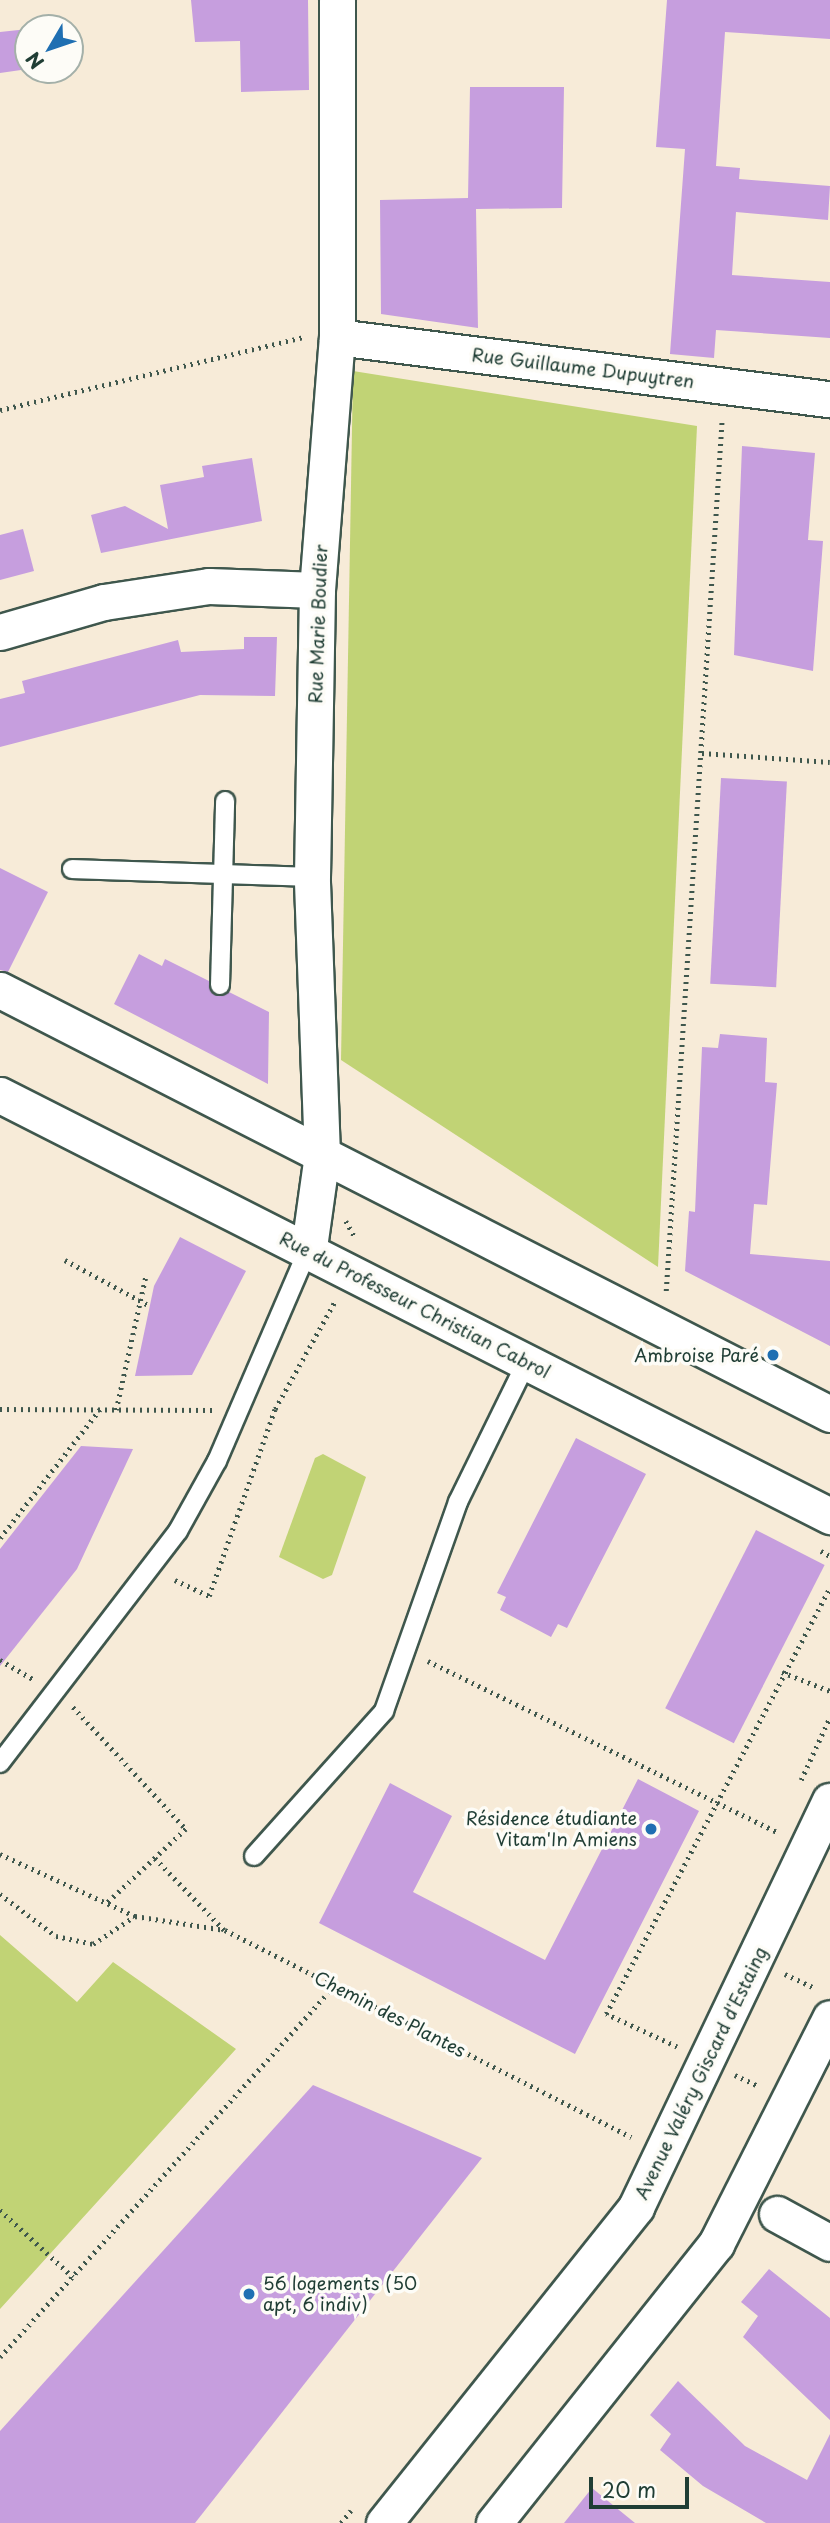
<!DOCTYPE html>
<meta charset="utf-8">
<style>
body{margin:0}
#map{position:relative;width:830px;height:2523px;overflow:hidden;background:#f7ebd8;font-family:"Playpen Sans",sans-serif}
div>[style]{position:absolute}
.green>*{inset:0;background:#c1d375}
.building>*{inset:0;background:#c69ede;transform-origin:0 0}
.path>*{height:4.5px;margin-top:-2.25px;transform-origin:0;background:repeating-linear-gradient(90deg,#3f574d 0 2px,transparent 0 7px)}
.roads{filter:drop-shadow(2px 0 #3f574d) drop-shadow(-2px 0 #3f574d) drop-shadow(0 2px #3f574d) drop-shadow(0 -2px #3f574d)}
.lane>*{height:18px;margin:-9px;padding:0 9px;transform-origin:9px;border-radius:9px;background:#fff}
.street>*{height:35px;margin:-17.5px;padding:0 17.5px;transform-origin:17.5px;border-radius:17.5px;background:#fff}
.dots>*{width:19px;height:19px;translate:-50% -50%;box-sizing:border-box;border:4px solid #fdfcf7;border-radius:50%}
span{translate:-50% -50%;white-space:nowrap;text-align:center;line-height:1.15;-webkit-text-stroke:7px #fdfcf7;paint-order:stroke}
.street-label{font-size:18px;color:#1f3d34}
.poi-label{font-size:18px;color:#1f3d34}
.right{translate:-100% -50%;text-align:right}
.left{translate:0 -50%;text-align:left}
.north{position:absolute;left:14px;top:14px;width:70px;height:70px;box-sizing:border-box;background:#fdfcf7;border:2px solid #a4b0a9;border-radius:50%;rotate:231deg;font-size:19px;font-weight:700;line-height:28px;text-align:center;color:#1f3d34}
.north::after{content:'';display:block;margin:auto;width:24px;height:32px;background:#1f6fb2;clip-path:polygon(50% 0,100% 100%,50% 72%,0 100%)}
.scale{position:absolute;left:589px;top:2477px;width:100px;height:32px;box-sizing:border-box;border:4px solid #1f3d34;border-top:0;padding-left:9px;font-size:21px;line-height:24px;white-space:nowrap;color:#1f3d34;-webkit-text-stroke:5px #fdfcf7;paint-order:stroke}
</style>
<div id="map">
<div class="green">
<div style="clip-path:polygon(353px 371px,697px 426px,658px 1267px,341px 1060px)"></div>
<div style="clip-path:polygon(323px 1454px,366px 1477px,332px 1575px,323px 1579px,279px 1557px,315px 1458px)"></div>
<div style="clip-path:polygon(0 1935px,77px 2002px,113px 1962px,236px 2049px,0 2309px)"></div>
</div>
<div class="building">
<div style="clip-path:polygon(191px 0,308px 0,309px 90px,241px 92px,240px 41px,195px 42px)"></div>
<div style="clip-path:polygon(667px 0,830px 0,830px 39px,725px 32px,716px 166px,740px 168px,739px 179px,830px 186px,828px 220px,736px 212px,732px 275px,830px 282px,830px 338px,716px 330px,714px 358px,670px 354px,685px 149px,656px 147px)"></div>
<div style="clip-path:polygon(28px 29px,28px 69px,0 73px,0 32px)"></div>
<div style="clip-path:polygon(470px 87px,564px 87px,562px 208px,476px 209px,478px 328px,381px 314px,380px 200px,468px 198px)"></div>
<div style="clip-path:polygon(742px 446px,815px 453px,808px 540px,823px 541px,813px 671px,734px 655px)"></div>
<div style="clip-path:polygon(252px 458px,262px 521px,101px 553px,91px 515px,125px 506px,168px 529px,160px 485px,204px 477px,202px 466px)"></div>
<div style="clip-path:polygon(23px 529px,34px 571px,0 580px,0 535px)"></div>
<div style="clip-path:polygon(244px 637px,277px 637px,275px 696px,200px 695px,0 747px,0 699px,25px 693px,22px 681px,178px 640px,181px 652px,244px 649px)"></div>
<div style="left:721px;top:778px;width:66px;height:206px;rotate:3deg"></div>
<div style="clip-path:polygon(0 868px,48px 892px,8px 972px,0 970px)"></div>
<div style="clip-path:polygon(139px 954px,162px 966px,165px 959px,209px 981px,215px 995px,229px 992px,269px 1012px,268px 1084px,114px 1004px)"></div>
<div style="clip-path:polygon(720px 1034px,767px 1038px,765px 1082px,777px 1083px,767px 1205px,754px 1204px,750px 1254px,830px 1261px,830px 1346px,685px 1271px,689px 1211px,695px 1212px,702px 1047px,718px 1048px)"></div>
<div style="clip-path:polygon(180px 1237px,246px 1271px,192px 1375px,135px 1376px,154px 1286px)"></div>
<div style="clip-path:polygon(576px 1438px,646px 1474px,567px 1628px,558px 1624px,551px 1637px,500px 1610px,506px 1597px,497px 1593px)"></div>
<div style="clip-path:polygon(81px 1446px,133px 1449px,77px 1569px,0 1666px,0 1549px)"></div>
<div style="left:756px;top:1530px;width:77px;height:200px;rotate:27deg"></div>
<div style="clip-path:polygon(638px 1779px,699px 1811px,575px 2054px,319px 1923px,390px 1783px,452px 1816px,413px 1892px,545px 1960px)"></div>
<div style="clip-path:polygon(313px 2085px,482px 2158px,195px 2523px,0 2523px,0 2431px)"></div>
<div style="clip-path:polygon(769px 2269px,830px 2318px,830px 2420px,743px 2337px,758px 2316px,741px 2302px)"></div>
<div style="clip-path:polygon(678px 2381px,745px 2446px,807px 2480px,830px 2434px,830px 2523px,766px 2523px,703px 2486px,660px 2450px,671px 2434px,650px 2415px)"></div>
<div style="clip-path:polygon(592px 2488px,635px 2523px,564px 2523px)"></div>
</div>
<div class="path">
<div style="left:0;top:410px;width:314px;rotate:-13.5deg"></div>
<div style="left:702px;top:753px;width:128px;rotate:4deg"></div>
<div style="left:346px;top:1221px;width:18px;rotate:61deg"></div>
<div style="left:65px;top:1260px;width:97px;rotate:28.4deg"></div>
<div style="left:666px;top:1291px;width:875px;rotate:-86.33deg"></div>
<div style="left:0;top:1409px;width:212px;rotate:0.3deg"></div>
<div style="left:116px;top:1410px;width:138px;rotate:-77.5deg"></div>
<div style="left:0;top:1538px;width:163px;rotate:-52.2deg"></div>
<div style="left:821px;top:1551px;width:10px;rotate:29deg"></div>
<div style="left:175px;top:1580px;width:38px;rotate:25deg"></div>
<div style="left:209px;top:1596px;width:198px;rotate:-70.6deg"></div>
<div style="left:275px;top:1409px;width:124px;rotate:-60.9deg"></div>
<div style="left:0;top:1660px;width:38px;rotate:30deg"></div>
<div style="left:428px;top:1661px;width:391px;rotate:26.1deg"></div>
<div style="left:782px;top:1672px;width:52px;rotate:21.6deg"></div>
<div style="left:73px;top:1707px;width:166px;rotate:47.2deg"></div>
<div style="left:186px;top:1829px;width:110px;rotate:136.8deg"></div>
<div style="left:801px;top:1780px;width:69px;rotate:-65.3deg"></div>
<div style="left:0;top:1854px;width:149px;rotate:24.7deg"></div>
<div style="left:135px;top:1916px;width:91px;rotate:8.8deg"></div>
<div style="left:225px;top:1930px;width:456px;rotate:27deg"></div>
<div style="left:155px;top:1858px;width:100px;rotate:46.2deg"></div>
<div style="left:0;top:1894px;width:70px;rotate:36.9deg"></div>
<div style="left:56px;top:1936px;width:38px;rotate:12deg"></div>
<div style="left:93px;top:1944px;width:50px;rotate:-33.7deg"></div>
<div style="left:785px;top:1974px;width:33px;rotate:25deg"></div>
<div style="left:677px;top:2047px;width:78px;rotate:-155.1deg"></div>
<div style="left:606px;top:2014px;width:481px;rotate:-62.3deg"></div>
<div style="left:735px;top:2075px;width:26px;rotate:25deg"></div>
<div style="left:0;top:2210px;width:99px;rotate:42.5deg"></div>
<div style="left:0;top:2357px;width:499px;rotate:-48deg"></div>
<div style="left:341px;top:2523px;width:16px;rotate:-52deg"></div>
</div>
<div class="roads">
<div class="lane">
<div style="left:72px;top:869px;width:240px;rotate:1.9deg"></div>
<div style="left:220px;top:985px;width:184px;rotate:-88.4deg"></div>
<div style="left:0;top:1763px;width:292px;rotate:-52.5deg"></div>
<div style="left:178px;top:1531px;width:80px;rotate:-60.9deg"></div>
<div style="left:217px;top:1461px;width:233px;rotate:-66.7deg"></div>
<div style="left:254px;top:1856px;width:195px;rotate:-48.1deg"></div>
<div style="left:384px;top:1711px;width:222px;rotate:-70.5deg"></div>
<div style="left:458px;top:1502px;width:157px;rotate:-63.9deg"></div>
</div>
<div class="street">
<div style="left:337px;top:337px;width:497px;rotate:7.2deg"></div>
<div style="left:0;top:632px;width:108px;rotate:-16.1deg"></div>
<div style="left:104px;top:602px;width:106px;rotate:-8.7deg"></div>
<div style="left:209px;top:586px;width:108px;rotate:2.1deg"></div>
<div style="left:0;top:990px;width:932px;rotate:27.06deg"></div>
<div style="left:0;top:1095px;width:931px;rotate:26.9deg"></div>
<div style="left:309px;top:1247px;width:93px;rotate:-82deg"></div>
<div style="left:322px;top:1155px;width:278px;rotate:-92.1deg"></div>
<div style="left:312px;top:877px;width:287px;rotate:-89deg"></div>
<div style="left:317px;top:590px;width:254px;rotate:-85.5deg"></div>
<div style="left:337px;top:337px;width:337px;rotate:-90deg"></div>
<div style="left:777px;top:2214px;width:60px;rotate:28.7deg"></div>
<div style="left:384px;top:2523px;width:404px;rotate:-51.4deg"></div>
<div style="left:636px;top:2207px;width:450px;rotate:-64.5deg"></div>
<div style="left:494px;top:2523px;width:357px;rotate:-51.5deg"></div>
<div style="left:716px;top:2244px;width:253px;rotate:-63.2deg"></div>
</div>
</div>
<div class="dots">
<div style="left:773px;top:1355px;background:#1f6fb2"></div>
<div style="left:651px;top:1829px;background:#1f6fb2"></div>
<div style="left:249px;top:2294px;background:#1f6fb2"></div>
</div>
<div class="street-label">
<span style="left:583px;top:368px;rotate:7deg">Rue Guillaume Dupuytren</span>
<span style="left:318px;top:624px;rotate:-88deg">Rue Marie Boudier</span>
<span style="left:415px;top:1305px;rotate:27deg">Rue du Professeur Christian Cabrol</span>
<span style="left:390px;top:2014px;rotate:27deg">Chemin des Plantes</span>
<span style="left:701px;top:2073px;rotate:-64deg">Avenue Valéry Giscard d'Estaing</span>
</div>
<div class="poi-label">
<span class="right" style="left:759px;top:1355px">Ambroise Paré</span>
<span class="right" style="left:637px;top:1829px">Résidence étudiante<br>Vitam'In Amiens</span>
<span class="left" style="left:263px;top:2294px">56 logements (50<br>apt, 6 indiv)</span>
</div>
<div class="north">N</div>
<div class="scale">20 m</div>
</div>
